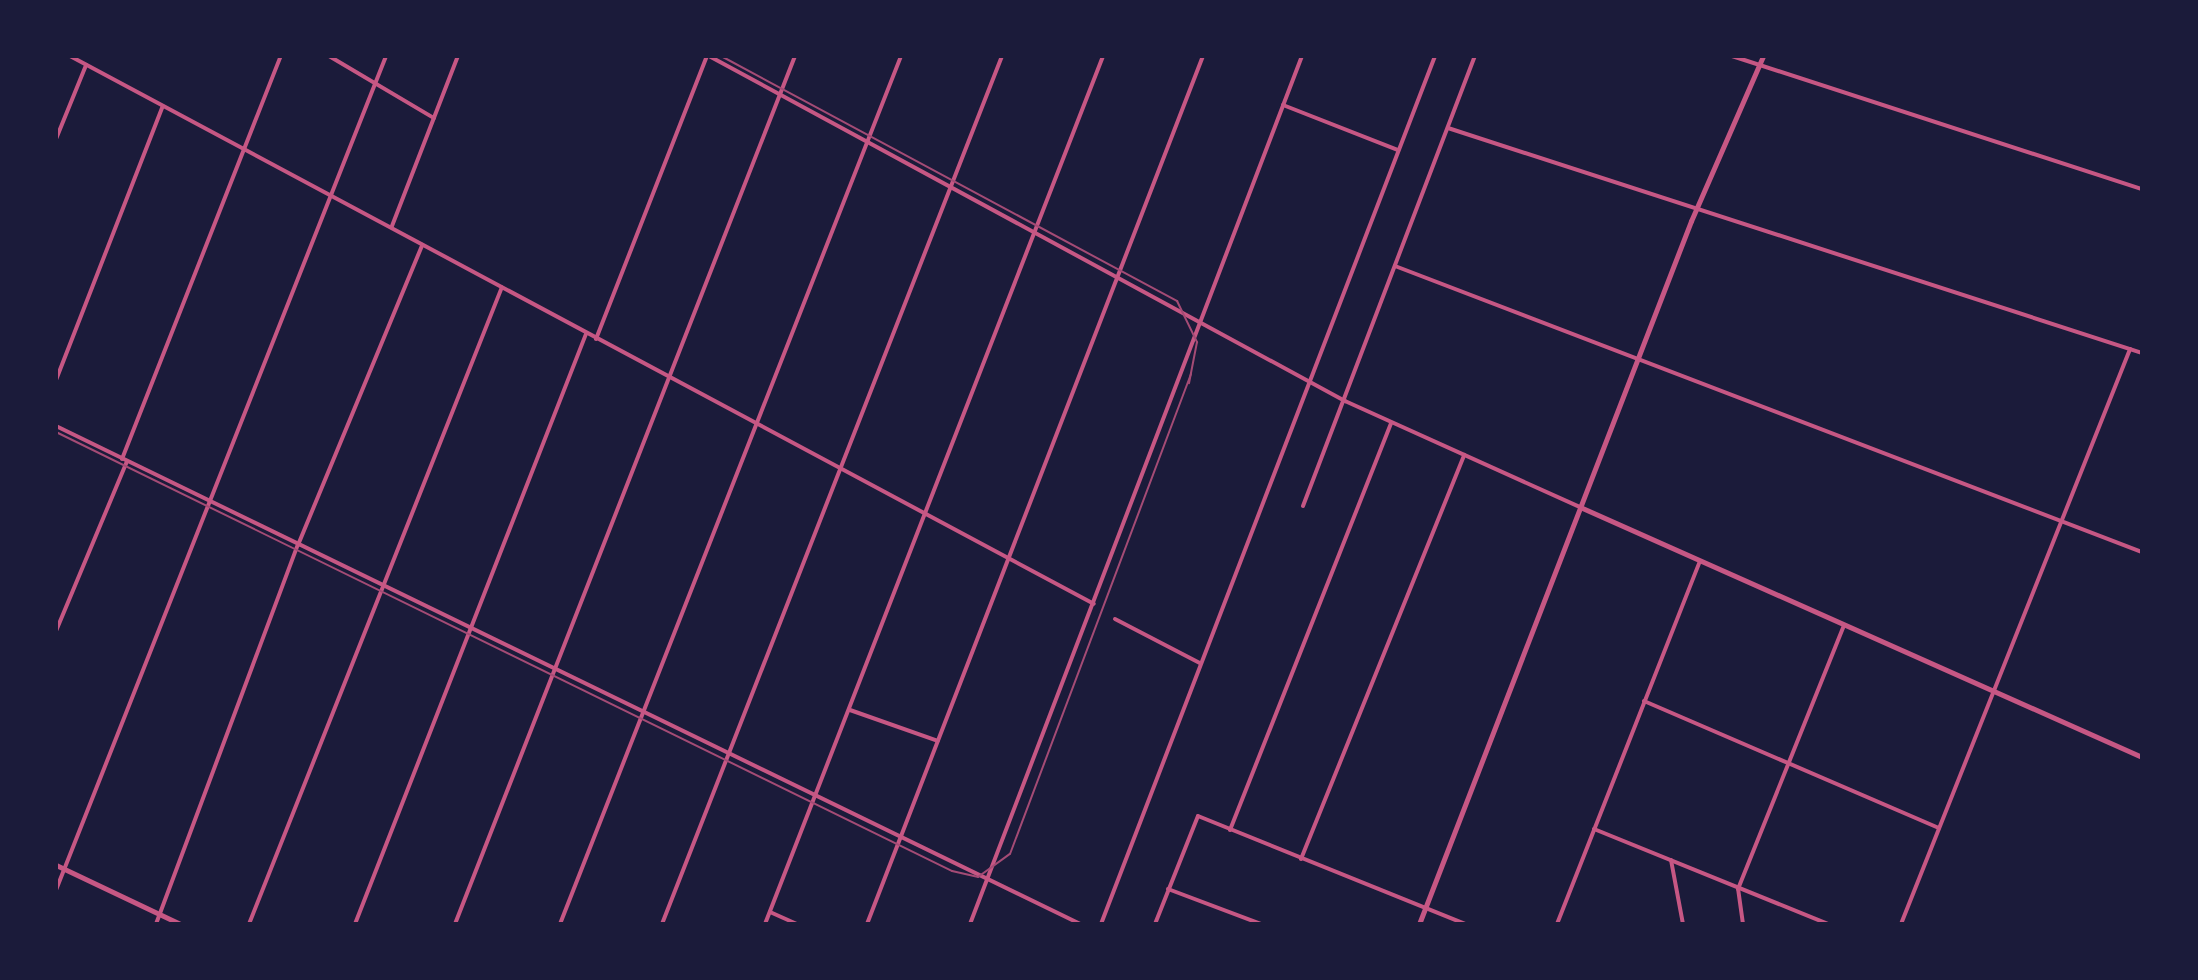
<!DOCTYPE html>
<style>
body{margin:0}
#map{position:relative;width:2198px;height:980px;overflow:hidden;background:#1b1b3a;font-family:Roboto,sans-serif}
div>[style]{position:absolute}
.minor>*{height:4px;margin:-2px;padding:0 2px;transform-origin:2px;border-radius:2px;background:#c65784}
.tertiary>*{height:5px;margin:-2.5px;padding:0 2.5px;transform-origin:2.5px;border-radius:2.5px;background:#c65784}
.tram>*{height:2px;margin:-1px;padding:0 1px;transform-origin:1px;border-radius:1px;background:#a44b75}
span{translate:-50% -50%;white-space:nowrap;text-align:center;line-height:1.15;-webkit-text-stroke:6px #1b1b3a;paint-order:stroke}
.frame{position:absolute;inset:0;border:58px solid #1b1b3a;pointer-events:none}
</style>
<div id="map">
<div class="minor">
<div style="left:70px;top:56px;width:1161px;rotate:28.15deg"></div>
<div style="left:329px;top:56px;width:122px;rotate:30.6deg"></div>
<div style="left:709px;top:56px;width:724px;rotate:28.48deg"></div>
<div style="left:1345px;top:401px;width:258px;rotate:24.3deg"></div>
<div style="left:1732px;top:56px;width:431px;rotate:18deg"></div>
<div style="left:1283px;top:105px;width:123px;rotate:21.4deg"></div>
<div style="left:1448px;top:128px;width:730px;rotate:17.96deg"></div>
<div style="left:56px;top:139px;width:80px;rotate:-67.9deg"></div>
<div style="left:392px;top:226px;width:182px;rotate:-68.8deg"></div>
<div style="left:1395px;top:266px;width:800px;rotate:20.95deg"></div>
<div style="left:596px;top:339px;width:304px;rotate:-68.6deg"></div>
<div style="left:56px;top:380px;width:294px;rotate:-68.7deg"></div>
<div style="left:56px;top:426px;width:1139px;rotate:25.93deg"></div>
<div style="left:122px;top:459px;width:433px;rotate:-68.5deg"></div>
<div style="left:1303px;top:506px;width:482px;rotate:-69.1deg"></div>
<div style="left:1115px;top:619px;width:96px;rotate:27.4deg"></div>
<div style="left:56px;top:631px;width:184px;rotate:-67.3deg"></div>
<div style="left:1644px;top:701px;width:321px;rotate:23.3deg"></div>
<div style="left:850px;top:710px;width:93px;rotate:19.4deg"></div>
<div style="left:1594px;top:829px;width:253px;rotate:22.1deg"></div>
<div style="left:1230px;top:830px;width:438px;rotate:-68.4deg"></div>
<div style="left:1301px;top:859px;width:436px;rotate:-68deg"></div>
<div style="left:1671px;top:860px;width:65px;rotate:79.4deg"></div>
<div style="left:1168px;top:889px;width:99px;rotate:20.6deg"></div>
<div style="left:56px;top:890px;width:897px;rotate:-68.41deg"></div>
<div style="left:770px;top:912px;width:30px;rotate:24deg"></div>
<div style="left:156px;top:924px;width:405px;rotate:-69.5deg"></div>
<div style="left:298px;top:545px;width:325px;rotate:-67.5deg"></div>
<div style="left:249px;top:924px;width:685px;rotate:-68.34deg"></div>
<div style="left:355px;top:924px;width:634px;rotate:-68.62deg"></div>
<div style="left:455px;top:924px;width:932px;rotate:-68.61deg"></div>
<div style="left:560px;top:924px;width:933px;rotate:-68.55deg"></div>
<div style="left:662px;top:924px;width:932px;rotate:-68.61deg"></div>
<div style="left:765px;top:924px;width:931px;rotate:-68.72deg"></div>
<div style="left:867px;top:924px;width:931px;rotate:-68.84deg"></div>
<div style="left:970px;top:924px;width:929px;rotate:-69.07deg"></div>
<div style="left:1101px;top:924px;width:930px;rotate:-68.95deg"></div>
<div style="left:1155px;top:924px;width:116px;rotate:-68.3deg"></div>
<div style="left:1198px;top:816px;width:288px;rotate:22deg"></div>
<div style="left:1557px;top:924px;width:390px;rotate:-68.5deg"></div>
<div style="left:1743px;top:924px;width:35px;rotate:-98deg"></div>
<div style="left:1738px;top:889px;width:284px;rotate:-68.1deg"></div>
<div style="left:1901px;top:924px;width:619px;rotate:-68.28deg"></div>
</div>
<div class="tertiary">
<div style="left:1580px;top:507px;width:615px;rotate:23.98deg"></div>
<div style="left:56px;top:865px;width:137px;rotate:25.4deg"></div>
<div style="left:1419px;top:924px;width:754px;rotate:-68.85deg"></div>
<div style="left:1691px;top:221px;width:180px;rotate:-66.4deg"></div>
</div>
<div class="tram">
<div style="left:721px;top:56px;width:518px;rotate:28.25deg"></div>
<div style="left:1177px;top:301px;width:46px;rotate:64deg"></div>
<div style="left:1197px;top:342px;width:42px;rotate:101deg"></div>
<div style="left:56px;top:432px;width:998px;rotate:26.1deg"></div>
<div style="left:952px;top:871px;width:27px;rotate:13deg"></div>
<div style="left:978px;top:877px;width:39px;rotate:-36deg"></div>
<div style="left:1010px;top:854px;width:513px;rotate:-69.34deg"></div>
</div>
<div class="frame"></div>
</div>
